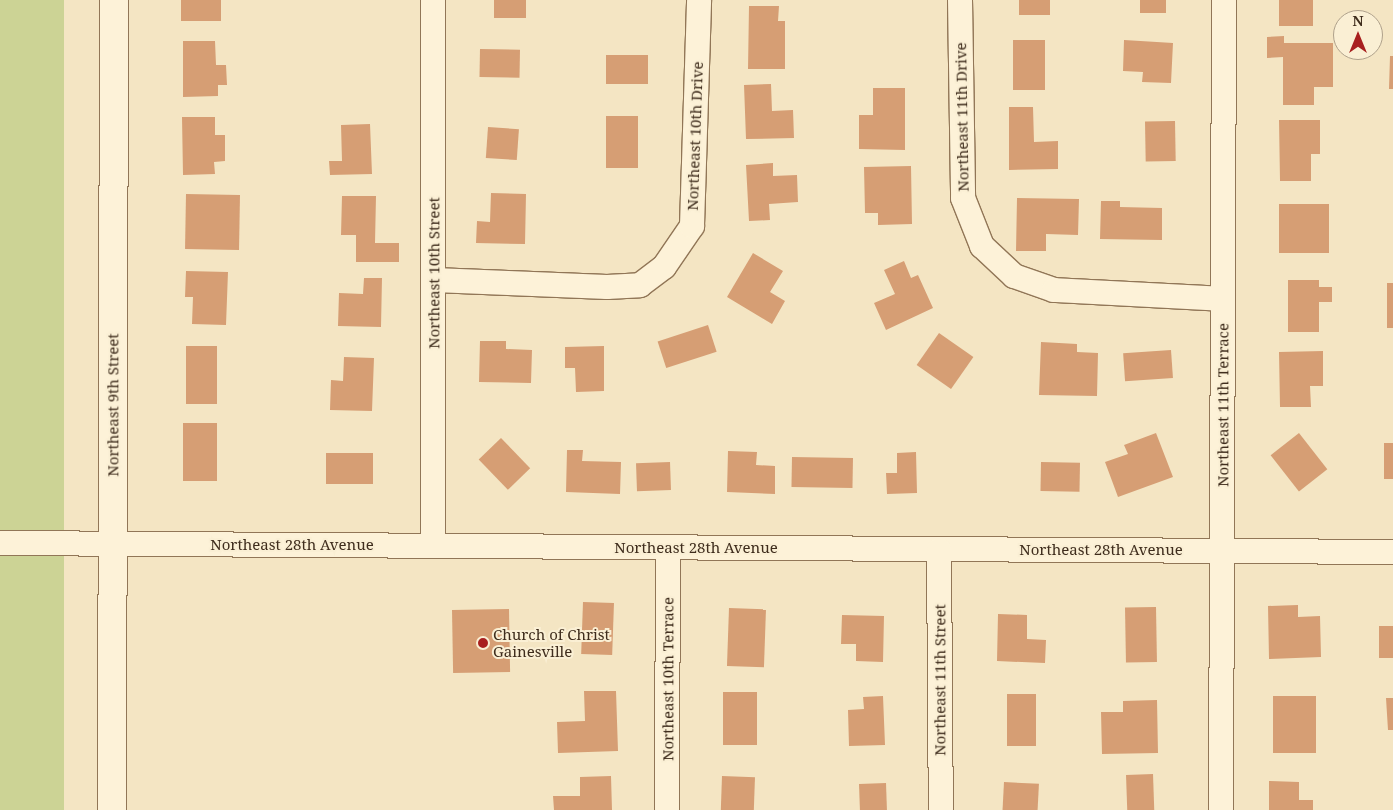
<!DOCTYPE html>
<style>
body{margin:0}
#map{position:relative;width:1393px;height:810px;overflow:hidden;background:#f4e5c3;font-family:"Noto Serif",serif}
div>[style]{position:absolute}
.green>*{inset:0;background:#ccd395;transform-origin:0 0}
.building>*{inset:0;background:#d69e74;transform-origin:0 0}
.roads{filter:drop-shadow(1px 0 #917657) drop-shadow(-1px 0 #917657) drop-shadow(0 1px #917657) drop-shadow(0 -1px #917657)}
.minor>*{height:24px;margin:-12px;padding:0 12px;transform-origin:12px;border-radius:12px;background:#fdf2d8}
.tertiary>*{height:28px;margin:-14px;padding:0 14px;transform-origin:14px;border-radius:14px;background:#fdf2d8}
.dots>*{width:14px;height:14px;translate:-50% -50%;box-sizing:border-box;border:2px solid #faefd4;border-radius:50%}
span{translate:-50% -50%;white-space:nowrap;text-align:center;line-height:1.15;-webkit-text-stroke:4px #faefd4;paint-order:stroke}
.street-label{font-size:15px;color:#3f2d1d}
.poi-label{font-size:15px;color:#3f2d1d}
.left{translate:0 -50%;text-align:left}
.north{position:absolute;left:1333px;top:10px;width:50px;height:50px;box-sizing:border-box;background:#faefd4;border:1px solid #afa18b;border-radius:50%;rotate:0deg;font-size:14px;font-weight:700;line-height:20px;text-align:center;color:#3f2d1d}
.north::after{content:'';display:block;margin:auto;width:18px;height:22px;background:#a81f1f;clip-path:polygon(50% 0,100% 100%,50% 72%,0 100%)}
</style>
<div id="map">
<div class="green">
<div style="left:0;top:0;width:64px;height:810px"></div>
</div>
<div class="building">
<div style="left:181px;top:0;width:40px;height:21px"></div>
<div style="left:494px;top:0;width:32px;height:18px"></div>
<div style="left:1019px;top:0;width:31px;height:15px"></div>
<div style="left:1140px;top:0;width:26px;height:13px"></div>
<div style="left:1279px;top:0;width:34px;height:26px"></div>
<div style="clip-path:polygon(749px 6px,779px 6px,778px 21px,785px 21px,785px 69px,748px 69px)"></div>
<div style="clip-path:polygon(1284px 36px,1284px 43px,1333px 43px,1333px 87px,1314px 87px,1314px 105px,1283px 105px,1283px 57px,1267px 58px,1267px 37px)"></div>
<div style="left:1013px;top:40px;width:32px;height:50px"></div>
<div style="clip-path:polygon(1124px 40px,1173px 43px,1171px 83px,1142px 82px,1143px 72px,1123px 71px)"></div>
<div style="clip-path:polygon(183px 41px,215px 41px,216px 65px,226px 65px,227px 85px,218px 85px,218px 96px,183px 97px)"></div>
<div style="left:480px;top:49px;width:40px;height:28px;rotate:1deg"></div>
<div style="left:606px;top:55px;width:42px;height:29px"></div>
<div style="clip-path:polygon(1390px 56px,1393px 56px,1393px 89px,1389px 89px)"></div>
<div style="clip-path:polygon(771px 84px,772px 111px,793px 110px,794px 138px,746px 139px,744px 85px)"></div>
<div style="clip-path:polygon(873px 88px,905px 88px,905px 150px,859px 149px,859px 115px,873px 115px)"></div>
<div style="clip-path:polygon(1009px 107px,1033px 107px,1034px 142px,1058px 141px,1058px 169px,1009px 170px)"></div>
<div style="left:606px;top:116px;width:32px;height:52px"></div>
<div style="clip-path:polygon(182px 117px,215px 117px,215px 135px,225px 135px,225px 161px,214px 162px,215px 174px,183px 175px)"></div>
<div style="clip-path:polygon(1279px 120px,1320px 120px,1320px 154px,1311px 154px,1311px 181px,1280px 181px)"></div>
<div style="left:1175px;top:121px;width:40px;height:30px;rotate:89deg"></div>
<div style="clip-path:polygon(370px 124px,372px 174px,330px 175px,329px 161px,342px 161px,341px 125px)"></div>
<div style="left:488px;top:127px;width:31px;height:31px;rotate:4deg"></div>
<div style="clip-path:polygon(773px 163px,773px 176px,797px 175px,798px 202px,769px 204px,770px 220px,749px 221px,746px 165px)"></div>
<div style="clip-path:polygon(911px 166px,912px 224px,878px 225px,878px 213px,865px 213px,864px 167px)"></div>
<div style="clip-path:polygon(491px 193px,526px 194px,525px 244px,476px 243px,477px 221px,490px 222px)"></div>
<div style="left:186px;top:194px;width:54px;height:55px;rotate:1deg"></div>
<div style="clip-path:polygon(342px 196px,376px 196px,375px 243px,399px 243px,399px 262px,356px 262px,356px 235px,341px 235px)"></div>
<div style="clip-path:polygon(1017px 198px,1079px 199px,1078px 235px,1046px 234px,1046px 251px,1016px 251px)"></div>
<div style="clip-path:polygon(1101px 201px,1120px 201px,1120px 207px,1162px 208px,1162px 240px,1100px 239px)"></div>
<div style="left:1279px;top:204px;width:50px;height:49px"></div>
<div style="clip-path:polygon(753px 253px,783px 271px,770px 292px,785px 301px,772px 324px,727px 297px)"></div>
<div style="clip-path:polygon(904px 261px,911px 278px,918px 275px,933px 308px,886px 330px,874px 303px,895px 294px,884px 270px)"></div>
<div style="clip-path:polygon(186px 271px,228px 272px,226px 325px,192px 324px,193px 297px,185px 297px)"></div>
<div style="clip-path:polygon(364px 278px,382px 278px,381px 327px,338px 326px,339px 293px,363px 294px)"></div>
<div style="clip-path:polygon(1288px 280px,1319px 280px,1319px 287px,1332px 287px,1332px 302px,1319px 302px,1319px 332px,1288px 332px)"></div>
<div style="left:1387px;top:283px;width:6px;height:45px"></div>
<div style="left:708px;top:325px;width:28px;height:53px;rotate:72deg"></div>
<div style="left:939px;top:333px;width:42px;height:39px;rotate:35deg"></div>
<div style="clip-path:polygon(480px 341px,506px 341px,506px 349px,532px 350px,531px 383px,479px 382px)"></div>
<div style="clip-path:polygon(1041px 342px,1077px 344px,1077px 352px,1098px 353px,1097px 396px,1039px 395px)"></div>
<div style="left:186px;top:346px;width:31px;height:58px"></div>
<div style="clip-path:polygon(604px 346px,604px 391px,576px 392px,575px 368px,565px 368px,565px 347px)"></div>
<div style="left:1171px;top:350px;width:28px;height:48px;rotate:86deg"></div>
<div style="clip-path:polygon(1323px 351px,1323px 386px,1310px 386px,1311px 407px,1280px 407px,1279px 352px)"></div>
<div style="clip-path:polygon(344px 357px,374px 358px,372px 411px,330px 410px,331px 380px,343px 381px)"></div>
<div style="left:183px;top:423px;width:34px;height:58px"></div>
<div style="clip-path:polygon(1156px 433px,1173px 477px,1118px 497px,1105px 462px,1128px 454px,1124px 445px)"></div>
<div style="left:1299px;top:433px;width:46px;height:36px;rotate:52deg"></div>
<div style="left:501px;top:438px;width:42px;height:31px;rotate:46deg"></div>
<div style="left:1393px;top:443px;width:36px;height:9px;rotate:90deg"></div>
<div style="clip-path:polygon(567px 450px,583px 450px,582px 461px,621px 462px,620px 494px,566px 492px)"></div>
<div style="clip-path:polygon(728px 451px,757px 452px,756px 465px,775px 466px,775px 494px,727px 492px)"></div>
<div style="clip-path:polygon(916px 452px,917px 493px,887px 494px,886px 473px,897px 473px,897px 453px)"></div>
<div style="left:326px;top:453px;width:47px;height:31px"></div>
<div style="left:792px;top:457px;width:61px;height:30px;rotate:1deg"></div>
<div style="left:670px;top:462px;width:28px;height:34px;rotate:88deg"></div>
<div style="left:1041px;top:462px;width:39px;height:29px;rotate:1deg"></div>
<div style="left:583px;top:602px;width:31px;height:52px;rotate:2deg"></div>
<div style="clip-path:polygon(1298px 605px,1298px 617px,1320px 616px,1321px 657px,1269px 659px,1268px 606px)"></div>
<div style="left:1156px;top:607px;width:55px;height:31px;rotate:89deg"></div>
<div style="left:729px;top:608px;width:37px;height:58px;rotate:2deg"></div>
<div style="left:509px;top:609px;width:63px;height:57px;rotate:89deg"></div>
<div style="clip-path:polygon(998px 614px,1027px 615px,1027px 639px,1046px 640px,1045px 663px,997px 661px)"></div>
<div style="clip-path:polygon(842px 615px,884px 616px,883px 662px,856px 661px,856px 644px,841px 644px)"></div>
<div style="left:1379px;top:626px;width:14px;height:32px"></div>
<div style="clip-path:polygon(584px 691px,616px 691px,618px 751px,558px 753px,557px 722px,585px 721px)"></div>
<div style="left:723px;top:692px;width:34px;height:53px"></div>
<div style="left:1007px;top:694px;width:29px;height:52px"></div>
<div style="clip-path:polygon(883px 696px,885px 745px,849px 746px,848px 710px,864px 709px,863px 697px)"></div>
<div style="left:1273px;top:696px;width:43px;height:57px"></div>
<div style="clip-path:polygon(1386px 698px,1393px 698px,1393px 730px,1388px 730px)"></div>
<div style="clip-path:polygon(1157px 700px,1158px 753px,1102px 754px,1101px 712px,1123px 712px,1123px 701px)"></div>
<div style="left:1153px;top:774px;width:36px;height:27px;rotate:88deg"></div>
<div style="clip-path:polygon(611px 776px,612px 810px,554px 810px,553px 796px,580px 796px,580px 777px)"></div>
<div style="left:722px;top:776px;width:33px;height:34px;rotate:2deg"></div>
<div style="clip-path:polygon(1269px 781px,1299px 782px,1299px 800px,1313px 800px,1313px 810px,1269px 810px)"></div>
<div style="left:1004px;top:782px;width:35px;height:28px;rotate:3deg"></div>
<div style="left:886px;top:783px;width:27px;height:27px;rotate:88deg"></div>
</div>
<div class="roads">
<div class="minor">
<div style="left:960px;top:0;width:198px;rotate:89.1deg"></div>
<div style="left:963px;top:198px;width:52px;rotate:68.4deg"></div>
<div style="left:982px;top:246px;width:44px;rotate:43.2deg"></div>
<div style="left:1014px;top:276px;width:42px;rotate:19.3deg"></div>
<div style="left:1054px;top:290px;width:169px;rotate:3deg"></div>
<div style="left:434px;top:280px;width:173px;rotate:2.3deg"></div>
<div style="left:607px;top:287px;width:33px;rotate:-3deg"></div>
<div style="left:640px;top:285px;width:30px;rotate:-37deg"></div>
<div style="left:664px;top:267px;width:50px;rotate:-55.7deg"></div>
<div style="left:692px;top:226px;width:226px;rotate:-88.2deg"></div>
<div style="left:0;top:543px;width:1393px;rotate:0.37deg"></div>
<div style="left:433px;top:546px;width:546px;rotate:-90deg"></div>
<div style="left:939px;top:550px;width:260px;rotate:89.6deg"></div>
<div style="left:667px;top:810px;width:262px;rotate:-89.8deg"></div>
<div style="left:1221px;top:810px;width:810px;rotate:-89.79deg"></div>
</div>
<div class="tertiary">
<div style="left:112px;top:810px;width:810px;rotate:-89.86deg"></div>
</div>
</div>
<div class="dots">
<div style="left:483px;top:643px;background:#a81f1f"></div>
</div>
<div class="street-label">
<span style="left:962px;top:117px;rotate:-91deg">Northeast 11th Drive</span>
<span style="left:695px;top:136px;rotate:-88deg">Northeast 10th Drive</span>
<span style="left:434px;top:273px;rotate:-90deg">Northeast 10th Street</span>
<span style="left:113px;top:405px;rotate:-90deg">Northeast 9th Street</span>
<span style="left:1223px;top:405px;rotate:-90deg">Northeast 11th Terrace</span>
<span style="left:292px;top:545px">Northeast 28th Avenue</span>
<span style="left:696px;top:548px">Northeast 28th Avenue</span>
<span style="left:1101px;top:550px">Northeast 28th Avenue</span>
<span style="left:668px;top:679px;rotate:-90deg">Northeast 10th Terrace</span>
<span style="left:940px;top:680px;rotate:-90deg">Northeast 11th Street</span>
</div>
<div class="poi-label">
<span class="left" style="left:493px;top:643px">Church of Christ<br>Gainesville</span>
</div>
<div class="north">N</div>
</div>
